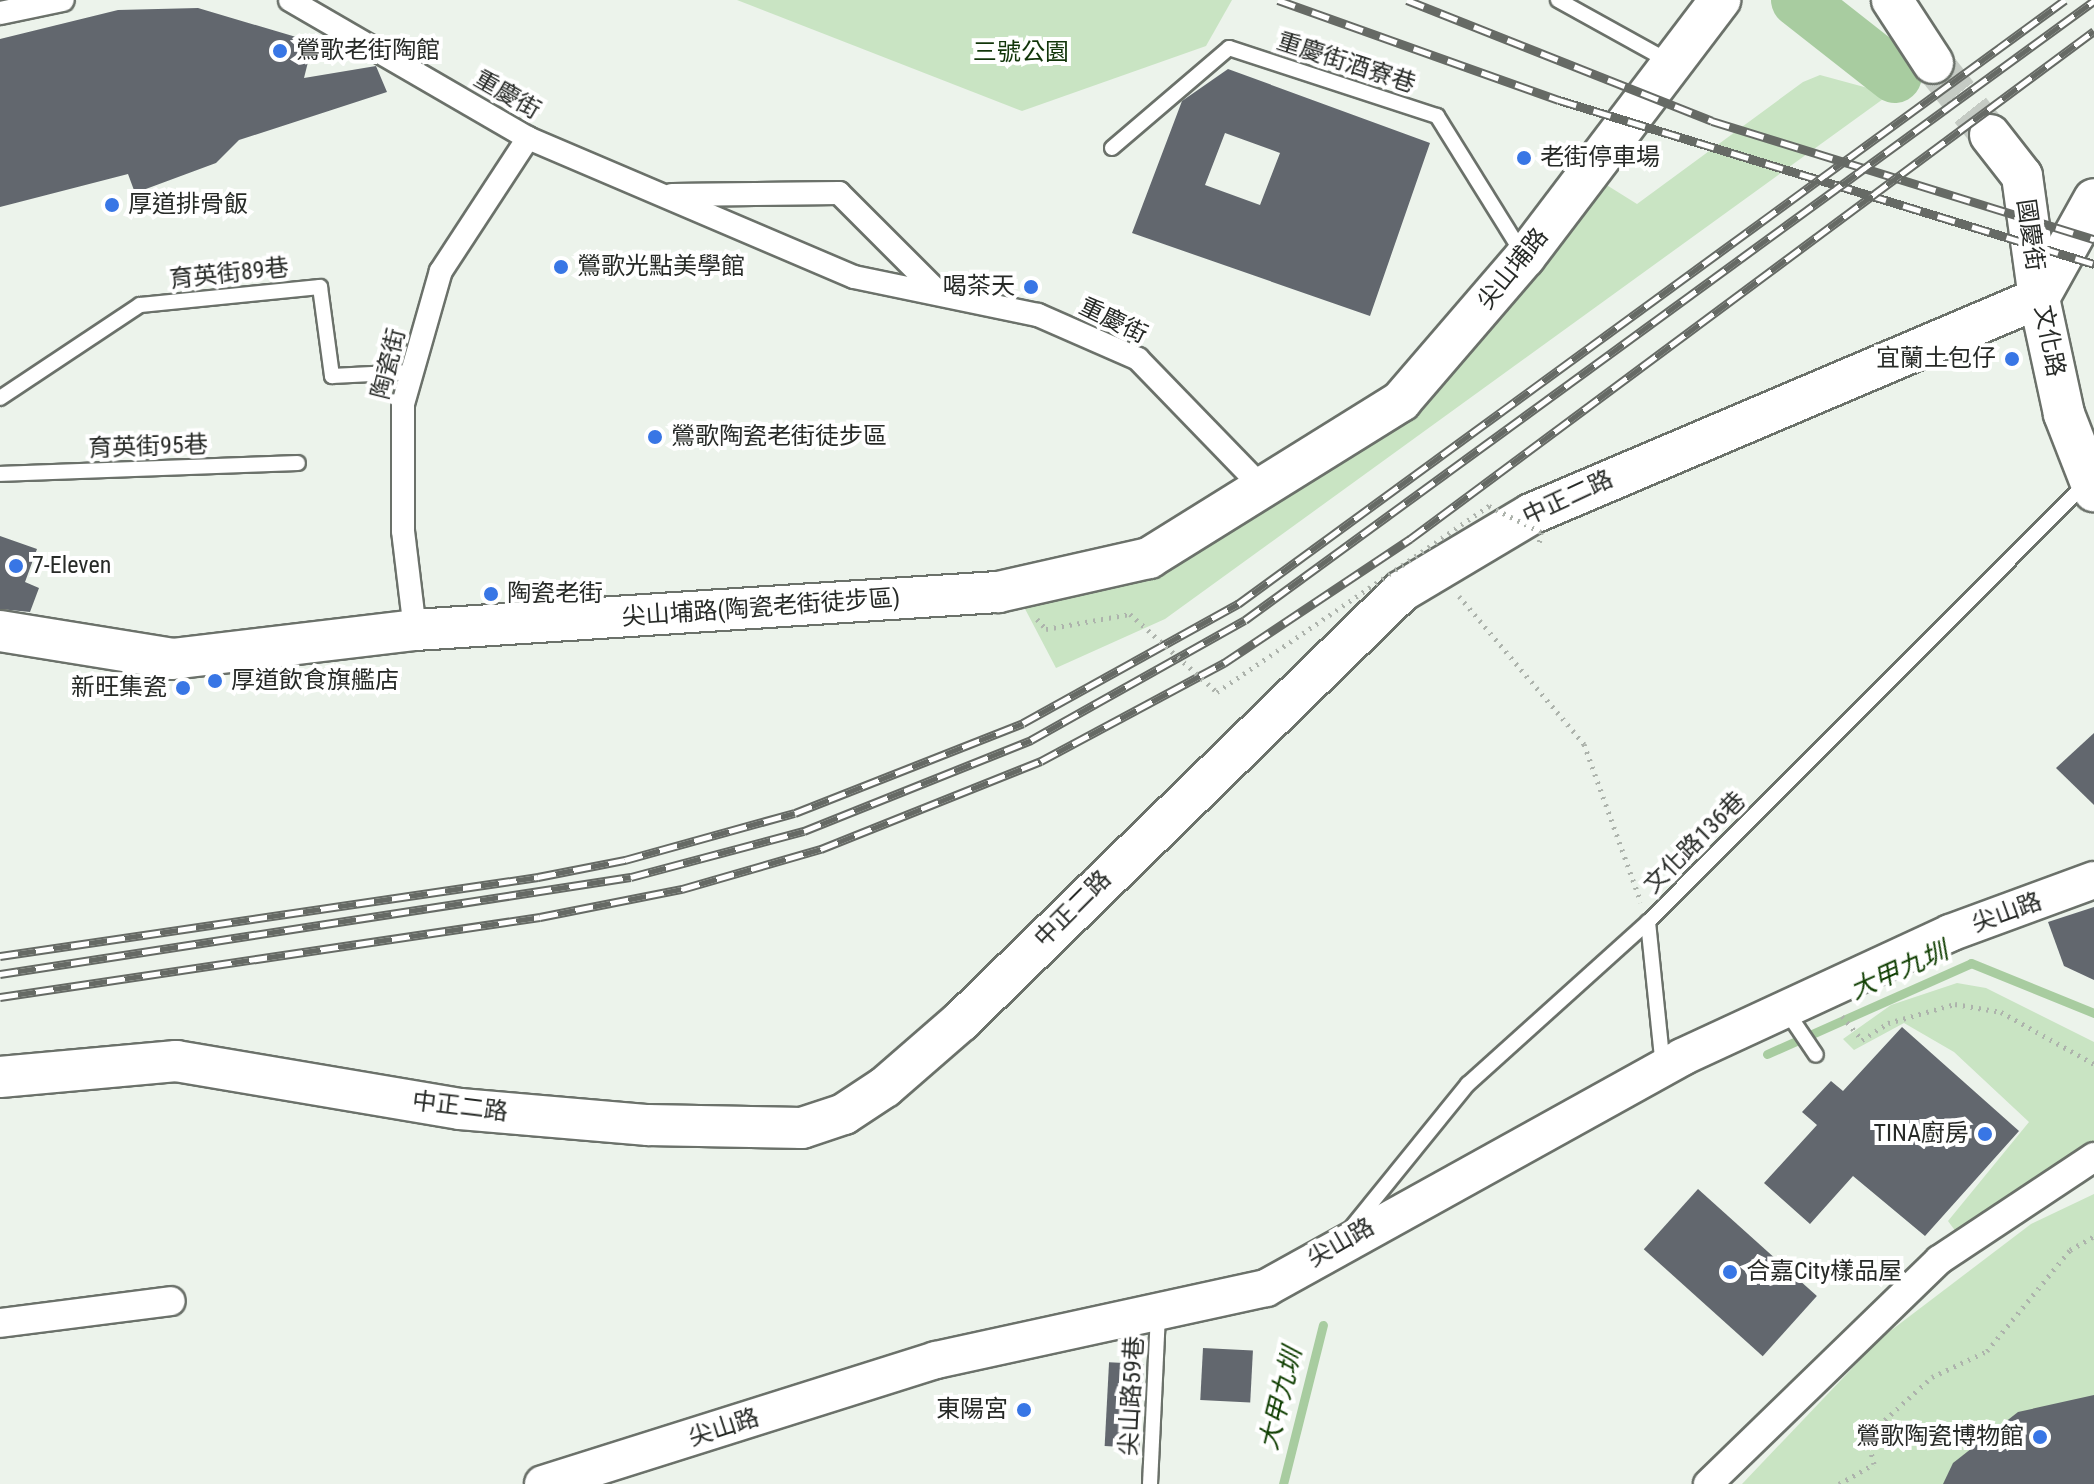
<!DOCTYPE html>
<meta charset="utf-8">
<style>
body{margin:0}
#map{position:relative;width:2094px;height:1484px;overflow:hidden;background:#ecf3eb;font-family:"Roboto Condensed","Noto Sans TC",sans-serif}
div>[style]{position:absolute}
.green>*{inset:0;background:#c9e4c3}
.stream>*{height:9px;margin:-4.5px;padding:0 4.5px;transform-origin:4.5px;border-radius:4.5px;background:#a8cca0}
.river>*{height:54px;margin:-27px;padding:0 27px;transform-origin:27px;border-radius:27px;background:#a8cca0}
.building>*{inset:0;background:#62676e;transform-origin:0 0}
.secondary-tunnel>*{height:40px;margin-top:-20px;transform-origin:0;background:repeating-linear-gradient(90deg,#c5cbc4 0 40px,transparent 0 60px)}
.path>*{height:5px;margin-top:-2.5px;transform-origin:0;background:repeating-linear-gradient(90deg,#adb3ac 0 2px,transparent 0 8px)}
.roads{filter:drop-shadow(2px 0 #6b716a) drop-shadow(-2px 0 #6b716a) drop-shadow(0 2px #6b716a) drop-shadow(0 -2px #6b716a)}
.service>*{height:14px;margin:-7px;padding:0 7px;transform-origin:7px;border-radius:7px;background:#fff}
.pedestrian>*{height:22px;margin:-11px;padding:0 11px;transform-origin:11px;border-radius:11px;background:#fff}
.minor>*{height:28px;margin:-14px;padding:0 14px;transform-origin:14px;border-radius:14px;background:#fff}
.tertiary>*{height:36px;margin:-18px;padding:0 18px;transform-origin:18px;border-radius:18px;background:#fff}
.secondary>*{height:40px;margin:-20px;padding:0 20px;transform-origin:20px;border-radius:20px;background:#fff}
.rail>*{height:9px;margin-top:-4.5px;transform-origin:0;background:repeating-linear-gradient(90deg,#fff 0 18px,#666a65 0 36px);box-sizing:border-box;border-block:2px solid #666a65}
.path-bridge>*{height:5px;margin-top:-2.5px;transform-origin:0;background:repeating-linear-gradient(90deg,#adb3ac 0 2px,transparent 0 8px)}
.dots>*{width:22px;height:22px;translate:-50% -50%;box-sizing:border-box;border:4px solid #fff;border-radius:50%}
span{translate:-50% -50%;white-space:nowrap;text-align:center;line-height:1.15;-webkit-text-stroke:8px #fff;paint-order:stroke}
.poi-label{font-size:24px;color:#272a27}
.left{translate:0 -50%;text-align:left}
.right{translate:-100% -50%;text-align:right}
.park-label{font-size:24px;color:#113509}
.street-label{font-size:24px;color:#272a27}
.water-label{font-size:26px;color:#103f02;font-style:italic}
</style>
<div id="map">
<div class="green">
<div style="clip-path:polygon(737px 0,1232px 0,1206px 46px,1022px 111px)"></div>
<div style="clip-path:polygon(1820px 75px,1890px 94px,1165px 619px,1056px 668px,1023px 605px,1307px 472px,1605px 184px,1637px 204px,1803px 82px)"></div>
<div style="clip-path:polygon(1957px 983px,1986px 988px,2094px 1042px,2094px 1162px,1959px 1236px,1948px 1221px,2029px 1122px,1954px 1052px,1904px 1023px,1854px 1050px,1843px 1039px,1891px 1005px)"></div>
<div style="clip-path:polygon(2094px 1194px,2094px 1484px,1742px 1484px,1881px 1338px,2031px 1224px)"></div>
</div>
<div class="stream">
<div style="left:1767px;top:1054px;width:223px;rotate:-24deg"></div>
<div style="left:1971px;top:963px;width:133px;rotate:22.1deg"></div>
<div style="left:1283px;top:1484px;width:164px;rotate:-75.9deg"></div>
</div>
<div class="river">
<div style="left:1798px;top:0;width:123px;rotate:38.1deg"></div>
</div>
<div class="building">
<div style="clip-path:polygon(198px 8px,313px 42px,304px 78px,376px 66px,387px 92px,239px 140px,216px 163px,135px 193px,128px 174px,0 207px,0 39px,118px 10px)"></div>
<div style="clip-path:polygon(evenodd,1228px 69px,1430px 143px,1370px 316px,1132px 233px,1182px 101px,1228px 69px,1225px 133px,1280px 153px,1260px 205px,1205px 185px,1225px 133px)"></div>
<div style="clip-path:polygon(0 536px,37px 549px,25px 582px,39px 588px,30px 612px,0 609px)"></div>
<div style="clip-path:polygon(2094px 733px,2094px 805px,2056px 768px)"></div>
<div style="clip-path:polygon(2094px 907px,2094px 980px,2064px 966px,2048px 922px)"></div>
<div style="clip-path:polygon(1902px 1027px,2019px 1131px,1925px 1236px,1853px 1176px,1810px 1224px,1764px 1183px,1817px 1125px,1802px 1112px,1831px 1081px,1843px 1091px)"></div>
<div style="left:1698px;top:1189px;width:160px;height:81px;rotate:42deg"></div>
<div style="left:1203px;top:1348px;width:50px;height:52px;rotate:3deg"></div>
<div style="left:1144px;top:1364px;width:84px;height:35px;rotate:93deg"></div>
<div style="clip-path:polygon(2094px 1395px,2094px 1484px,1943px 1484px,1953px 1463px,2018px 1412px)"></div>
</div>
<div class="secondary-tunnel">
<div style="left:1933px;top:63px;width:92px;rotate:51.6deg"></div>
</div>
<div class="path">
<div style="left:1459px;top:596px;width:194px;rotate:49.8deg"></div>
<div style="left:1584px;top:744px;width:168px;rotate:70.2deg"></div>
<div style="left:1037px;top:619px;width:13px;rotate:48deg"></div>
<div style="left:1046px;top:629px;width:85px;rotate:-10.1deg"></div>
<div style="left:1842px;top:1016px;width:31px;rotate:50deg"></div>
<div style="left:1862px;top:1040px;width:31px;rotate:-33deg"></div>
<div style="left:1888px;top:1023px;width:70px;rotate:-15.8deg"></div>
<div style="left:1955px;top:1004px;width:47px;rotate:9.9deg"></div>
<div style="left:2001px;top:1012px;width:107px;rotate:29.2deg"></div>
<div style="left:1839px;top:1484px;width:40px;rotate:-29.7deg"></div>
<div style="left:1874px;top:1464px;width:29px;rotate:-104deg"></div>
<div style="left:1867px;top:1436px;width:88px;rotate:-42.2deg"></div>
<div style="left:1932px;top:1377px;width:61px;rotate:-25.3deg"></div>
<div style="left:1987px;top:1351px;width:131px;rotate:-50.6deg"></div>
<div style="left:2070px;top:1250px;width:28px;rotate:-30deg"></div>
</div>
<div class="roads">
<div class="service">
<div style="left:1558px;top:0;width:128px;rotate:29deg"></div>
<div style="left:1112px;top:148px;width:154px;rotate:-40.5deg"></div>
<div style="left:1229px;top:48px;width:219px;rotate:18.1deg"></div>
<div style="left:1437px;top:116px;width:163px;rotate:58.1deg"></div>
<div style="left:0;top:398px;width:168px;rotate:-33.6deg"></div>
<div style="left:140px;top:305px;width:181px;rotate:-5.7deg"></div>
<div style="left:320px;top:287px;width:90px;rotate:82.3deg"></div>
<div style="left:332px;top:376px;width:80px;rotate:-2.9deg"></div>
<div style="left:0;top:474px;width:298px;rotate:-2.1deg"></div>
<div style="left:1648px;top:922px;width:146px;rotate:84.1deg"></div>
<div style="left:1785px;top:1009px;width:55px;rotate:56deg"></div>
<div style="left:1352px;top:1227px;width:184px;rotate:-51deg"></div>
<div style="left:1468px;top:1084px;width:242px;rotate:-42deg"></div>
<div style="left:1648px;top:922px;width:620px;rotate:-45.07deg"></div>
<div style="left:1150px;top:1484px;width:171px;rotate:-87.3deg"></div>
</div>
<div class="pedestrian">
<div style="left:290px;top:0;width:275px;rotate:30.1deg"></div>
<div style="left:528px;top:138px;width:354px;rotate:23.1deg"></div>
<div style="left:854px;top:277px;width:188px;rotate:11.7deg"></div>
<div style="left:1038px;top:315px;width:109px;rotate:23.7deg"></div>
<div style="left:1138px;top:359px;width:178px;rotate:45.9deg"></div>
<div style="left:0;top:13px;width:64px;rotate:-11.7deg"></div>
<div style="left:672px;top:195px;width:167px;rotate:-0.7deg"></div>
<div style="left:839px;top:193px;width:143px;rotate:45deg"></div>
<div style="left:415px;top:630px;width:100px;rotate:-96.9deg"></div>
<div style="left:403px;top:531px;width:127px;rotate:-90deg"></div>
<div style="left:403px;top:404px;width:138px;rotate:-74.1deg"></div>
<div style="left:441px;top:271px;width:159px;rotate:-56.8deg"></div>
</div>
<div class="minor">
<div style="left:0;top:1323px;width:172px;rotate:-7.3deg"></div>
<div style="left:1708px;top:1484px;width:322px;rotate:-44.1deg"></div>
<div style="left:1939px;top:1260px;width:186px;rotate:-33.6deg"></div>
</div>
<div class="tertiary">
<div style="left:543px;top:1484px;width:412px;rotate:-17.5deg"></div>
<div style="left:936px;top:1360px;width:338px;rotate:-12.3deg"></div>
<div style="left:1266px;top:1288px;width:476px;rotate:-29deg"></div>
<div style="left:1682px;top:1057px;width:295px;rotate:-24.8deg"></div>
<div style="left:1950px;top:933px;width:153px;rotate:-20.2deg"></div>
</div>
<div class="secondary">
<div style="left:1892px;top:0;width:75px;rotate:56.9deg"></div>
<div style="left:1990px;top:135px;width:52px;rotate:52deg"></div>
<div style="left:2022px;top:176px;width:123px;rotate:82.1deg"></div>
<div style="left:2039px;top:298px;width:119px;rotate:77.8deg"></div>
<div style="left:2064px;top:414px;width:83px;rotate:68.7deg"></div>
<div style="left:2039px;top:298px;width:113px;rotate:-60.9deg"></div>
<div style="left:0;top:631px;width:174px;rotate:9.2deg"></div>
<div style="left:172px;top:659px;width:245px;rotate:-6.8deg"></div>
<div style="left:415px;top:630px;width:584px;rotate:-3.73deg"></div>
<div style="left:998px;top:592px;width:155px;rotate:-12.7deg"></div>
<div style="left:1149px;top:558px;width:297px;rotate:-31.9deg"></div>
<div style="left:1401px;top:401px;width:190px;rotate:-49.3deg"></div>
<div style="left:1525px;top:257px;width:323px;rotate:-52.8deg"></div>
<div style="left:0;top:1077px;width:177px;rotate:-5.2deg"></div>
<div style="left:176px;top:1061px;width:288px;rotate:9.6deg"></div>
<div style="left:460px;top:1109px;width:189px;rotate:4.9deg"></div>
<div style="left:648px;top:1125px;width:154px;rotate:1.1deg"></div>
<div style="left:802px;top:1128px;width:44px;rotate:-18.4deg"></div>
<div style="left:844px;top:1114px;width:49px;rotate:-33.4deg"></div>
<div style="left:885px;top:1087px;width:101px;rotate:-41deg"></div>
<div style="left:961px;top:1021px;width:616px;rotate:-44.28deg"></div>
<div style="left:1402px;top:591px;width:150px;rotate:-30.8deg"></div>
<div style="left:1531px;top:514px;width:552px;rotate:-23.04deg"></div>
</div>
</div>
<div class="rail">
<div style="left:1278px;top:0;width:298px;rotate:19.6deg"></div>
<div style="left:1559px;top:100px;width:560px;rotate:17.04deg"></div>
<div style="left:1407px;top:0;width:328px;rotate:21.6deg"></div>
<div style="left:1712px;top:121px;width:400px;rotate:17.2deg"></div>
<div style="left:0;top:956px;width:544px;rotate:-8.35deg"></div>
<div style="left:538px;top:877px;width:89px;rotate:-11.1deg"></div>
<div style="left:625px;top:860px;width:176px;rotate:-15.5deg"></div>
<div style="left:795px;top:813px;width:245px;rotate:-21.5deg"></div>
<div style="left:1023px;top:723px;width:246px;rotate:-29deg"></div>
<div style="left:1238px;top:604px;width:1024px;rotate:-36.14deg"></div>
<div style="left:0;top:974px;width:638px;rotate:-8.74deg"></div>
<div style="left:631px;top:877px;width:179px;rotate:-14.9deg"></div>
<div style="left:804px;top:831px;width:245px;rotate:-21.8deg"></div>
<div style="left:1031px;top:740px;width:245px;rotate:-29.3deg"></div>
<div style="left:1245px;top:620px;width:1051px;rotate:-36.1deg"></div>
<div style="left:0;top:997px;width:546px;rotate:-8.43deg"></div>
<div style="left:540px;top:917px;width:145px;rotate:-11.2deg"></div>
<div style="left:682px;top:889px;width:145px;rotate:-16.1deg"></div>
<div style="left:821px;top:849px;width:237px;rotate:-21.8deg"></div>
<div style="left:1041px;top:761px;width:208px;rotate:-28.2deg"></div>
<div style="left:1224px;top:663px;width:224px;rotate:-33.7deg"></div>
<div style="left:1410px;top:539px;width:852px;rotate:-36.6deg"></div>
</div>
<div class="path-bridge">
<div style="left:1130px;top:614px;width:117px;rotate:41.9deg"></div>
<div style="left:1217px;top:692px;width:330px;rotate:-34.4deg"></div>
<div style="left:1489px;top:506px;width:58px;rotate:26.6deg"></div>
<div style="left:1541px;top:532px;width:13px;rotate:99deg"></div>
</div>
<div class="dots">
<div style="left:280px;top:51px;background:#3876e5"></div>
<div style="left:1524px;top:158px;background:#3876e5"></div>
<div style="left:112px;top:205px;background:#3876e5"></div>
<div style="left:561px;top:267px;background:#3876e5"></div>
<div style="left:1031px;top:287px;background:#3876e5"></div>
<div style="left:2012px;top:359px;background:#3876e5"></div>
<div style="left:655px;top:437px;background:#3876e5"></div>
<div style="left:16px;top:566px;background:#3876e5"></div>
<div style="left:491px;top:594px;background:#3876e5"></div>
<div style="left:215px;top:681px;background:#3876e5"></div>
<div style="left:183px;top:688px;background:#3876e5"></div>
<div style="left:1985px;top:1134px;background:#3876e5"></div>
<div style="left:1730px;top:1272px;background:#3876e5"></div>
<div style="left:1024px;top:1410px;background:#3876e5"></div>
<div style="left:2040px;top:1437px;background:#3876e5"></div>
</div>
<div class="poi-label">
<span class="left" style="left:296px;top:51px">鶯歌老街陶館</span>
<span class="left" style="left:1540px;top:158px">老街停車場</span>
<span class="left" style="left:128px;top:205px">厚道排骨飯</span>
<span class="left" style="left:577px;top:267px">鶯歌光點美學館</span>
<span class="right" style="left:1015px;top:287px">喝茶天</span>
<span class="right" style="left:1996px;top:359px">宜蘭土包仔</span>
<span class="left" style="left:671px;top:437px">鶯歌陶瓷老街徒步區</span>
<span class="left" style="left:32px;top:566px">7-Eleven</span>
<span class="left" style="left:507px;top:594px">陶瓷老街</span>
<span class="left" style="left:231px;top:681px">厚道飲食旗艦店</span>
<span class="right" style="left:167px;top:688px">新旺集瓷</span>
<span class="right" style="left:1969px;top:1134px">TINA廚房</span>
<span class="left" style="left:1746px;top:1272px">合嘉City樣品屋</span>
<span class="right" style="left:1008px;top:1410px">東陽宮</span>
<span class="right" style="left:2024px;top:1437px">鶯歌陶瓷博物館</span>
</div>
<div class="park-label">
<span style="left:1021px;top:53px">三號公園</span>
</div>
<div class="street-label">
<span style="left:1346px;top:63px;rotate:18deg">重慶街酒寮巷</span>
<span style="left:507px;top:95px;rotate:30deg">重慶街</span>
<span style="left:2030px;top:235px;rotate:82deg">國慶街</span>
<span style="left:1513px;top:269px;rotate:-51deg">尖山埔路</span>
<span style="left:229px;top:274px;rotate:-6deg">育英街89巷</span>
<span style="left:1113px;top:321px;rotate:26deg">重慶街</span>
<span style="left:2049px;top:341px;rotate:79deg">文化路</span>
<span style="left:389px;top:364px;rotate:-76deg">陶瓷街</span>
<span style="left:148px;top:447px;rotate:-2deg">育英街95巷</span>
<span style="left:1568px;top:498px;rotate:-25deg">中正二路</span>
<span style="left:761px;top:608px;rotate:-4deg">尖山埔路(陶瓷老街徒步區)</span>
<span style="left:1695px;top:843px;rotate:-45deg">文化路136巷</span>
<span style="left:1073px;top:909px;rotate:-45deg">中正二路</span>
<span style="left:2007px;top:913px;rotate:-20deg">尖山路</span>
<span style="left:460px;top:1107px;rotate:7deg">中正二路</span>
<span style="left:1341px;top:1243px;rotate:-30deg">尖山路</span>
<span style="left:1132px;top:1396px;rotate:-87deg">尖山路59巷</span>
<span style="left:724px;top:1428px;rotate:-18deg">尖山路</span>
</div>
<div class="water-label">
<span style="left:1899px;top:971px;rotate:-24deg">大甲九圳</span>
<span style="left:1281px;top:1399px;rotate:-76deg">大甲九圳</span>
</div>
</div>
